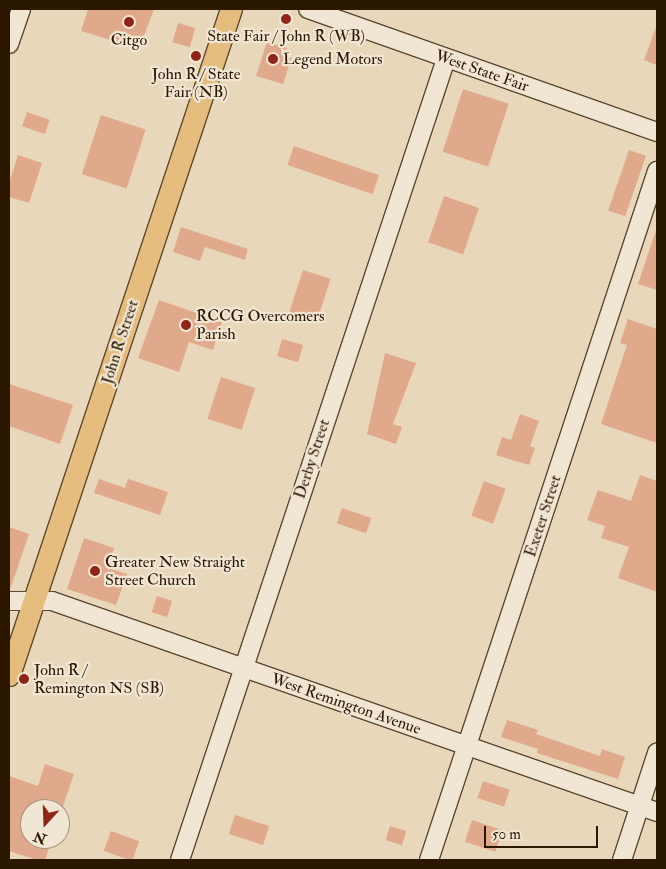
<!DOCTYPE html>
<style>
body{margin:0}
#map{position:relative;width:666px;height:869px;overflow:hidden;background:#e9d7bb;font-family:"IM FELL Double Pica",serif}
div>[style]{position:absolute}
.building>*{inset:0;background:#e1a98c;transform-origin:0 0}
.roads{filter:drop-shadow(1px 0 #5b482f) drop-shadow(-1px 0 #5b482f) drop-shadow(0 1px #5b482f) drop-shadow(0 -1px #5b482f)}
.minor>*{height:18px;margin:-9px;padding:0 9px;transform-origin:9px;border-radius:9px;background:#f1e5d3}
.major>*{height:21px;margin:-10.5px;padding:0 10.5px;transform-origin:10.5px;border-radius:10.5px;background:#e4bc7e}
.dots>*{width:14px;height:14px;translate:-50% -50%;box-sizing:border-box;border:2px solid #f1e5d3;border-radius:50%}
span{translate:-50% -50%;white-space:nowrap;text-align:center;line-height:1.15;-webkit-text-stroke:4.5px #f1e5d3;paint-order:stroke}
.poi-label{font-size:16px;color:#2c1800}
.left{translate:0 -50%;text-align:left}
.street-label{font-size:16px;color:#2c1800}
.frame{position:absolute;inset:0;border:10px solid #2c1800;pointer-events:none}
.north{position:absolute;left:20px;top:799px;width:50px;height:50px;box-sizing:border-box;background:#f1e5d3;border:1px solid #a2937f;border-radius:50%;rotate:200deg;font-size:14px;font-weight:700;line-height:20px;text-align:center;color:#2c1800}
.north::after{content:'';display:block;margin:auto;width:18px;height:22px;background:#8f2418;clip-path:polygon(50% 0,100% 100%,50% 72%,0 100%)}
.scale{position:absolute;left:484px;top:826px;width:114px;height:22px;box-sizing:border-box;border:2px solid #2c1800;border-top:0;padding-left:6px;font-size:15px;line-height:18px;white-space:nowrap;color:#2c1800;-webkit-text-stroke:4px #f1e5d3;paint-order:stroke}
</style>
<div id="map">
<div class="building">
<div style="clip-path:polygon(88px 9px,154px 9px,139px 49px,81px 31px)"></div>
<div style="left:178px;top:23px;width:18px;height:20px;rotate:16deg"></div>
<div style="clip-path:polygon(656px 27px,657px 27px,657px 65px,644px 60px)"></div>
<div style="clip-path:polygon(267px 42px,287px 48px,285px 55px,292px 57px,283px 84px,256px 76px)"></div>
<div style="left:463px;top:89px;width:48px;height:66px;rotate:18deg"></div>
<div style="left:27px;top:112px;width:24px;height:15px;rotate:19deg"></div>
<div style="left:101px;top:115px;width:47px;height:62px;rotate:18deg"></div>
<div style="left:294px;top:146px;width:90px;height:20px;rotate:19deg"></div>
<div style="left:629px;top:150px;width:18px;height:64px;rotate:19deg"></div>
<div style="clip-path:polygon(18px 155px,42px 163px,29px 203px,9px 197px,9px 183px)"></div>
<div style="left:444px;top:196px;width:37px;height:49px;rotate:19deg"></div>
<div style="clip-path:polygon(181px 227px,248px 249px,245px 260px,205px 247px,200px 261px,173px 252px)"></div>
<div style="clip-path:polygon(655px 233px,657px 233px,657px 290px,638px 284px)"></div>
<div style="left:303px;top:270px;width:29px;height:46px;rotate:18deg"></div>
<div style="clip-path:polygon(159px 300px,222px 322px,213px 350px,189px 342px,179px 372px,138px 358px)"></div>
<div style="clip-path:polygon(628px 319px,657px 329px,657px 443px,601px 424px,627px 345px,620px 343px)"></div>
<div style="left:282px;top:339px;width:22px;height:18px;rotate:16deg"></div>
<div style="clip-path:polygon(385px 353px,416px 363px,393px 424px,402px 427px,396px 444px,367px 434px)"></div>
<div style="left:221px;top:377px;width:36px;height:44px;rotate:18deg"></div>
<div style="clip-path:polygon(9px 384px,73px 405px,60px 444px,9px 426px)"></div>
<div style="clip-path:polygon(520px 414px,539px 421px,530px 446px,535px 448px,529px 465px,496px 455px,502px 437px,511px 440px)"></div>
<div style="clip-path:polygon(640px 475px,657px 481px,657px 592px,618px 578px,629px 547px,601px 538px,605px 526px,587px 520px,598px 490px,631px 501px)"></div>
<div style="clip-path:polygon(99px 479px,125px 488px,128px 479px,168px 492px,160px 515px,94px 493px)"></div>
<div style="left:484px;top:481px;width:23px;height:37px;rotate:20deg"></div>
<div style="left:342px;top:508px;width:31px;height:16px;rotate:19deg"></div>
<div style="clip-path:polygon(9px 527px,29px 534px,11px 587px,9px 586px)"></div>
<div style="clip-path:polygon(84px 538px,114px 548px,108px 568px,127px 574px,116px 605px,67px 589px)"></div>
<div style="left:157px;top:596px;width:16px;height:17px;rotate:18deg"></div>
<div style="clip-path:polygon(507px 720px,538px 730px,536px 734px,600px 756px,602px 749px,625px 757px,618px 779px,537px 753px,538px 749px,501px 737px)"></div>
<div style="clip-path:polygon(45px 764px,74px 774px,62px 809px,30px 809px,30px 839px,52px 839px,45px 860px,37px 860px,9px 851px,9px 776px,38px 786px)"></div>
<div style="left:483px;top:781px;width:28px;height:18px;rotate:18deg"></div>
<div style="left:235px;top:815px;width:36px;height:20px;rotate:18deg"></div>
<div style="left:472px;top:820px;width:32px;height:23px;rotate:18deg"></div>
<div style="left:390px;top:826px;width:17px;height:15px;rotate:17deg"></div>
<div style="left:111px;top:831px;width:30px;height:21px;rotate:20deg"></div>
</div>
<div class="roads">
<div class="minor">
<div style="left:308px;top:9px;width:370px;rotate:19.4deg"></div>
<div style="left:9px;top:44px;width:37px;rotate:-71deg"></div>
<div style="left:9px;top:601px;width:43px"></div>
<div style="left:52px;top:601px;width:641px;rotate:19.23deg"></div>
<div style="left:180px;top:860px;width:844px;rotate:-71.63deg"></div>
<div style="left:429px;top:860px;width:726px;rotate:-71.69deg"></div>
<div style="left:622px;top:860px;width:113px;rotate:-71.9deg"></div>
</div>
<div class="major">
<div style="left:9px;top:675px;width:702px;rotate:-71.57deg"></div>
</div>
</div>
<div class="dots">
<div style="left:286px;top:19px;background:#8f2418"></div>
<div style="left:129px;top:22px;background:#8f2418"></div>
<div style="left:196px;top:56px;background:#8f2418"></div>
<div style="left:273px;top:59px;background:#8f2418"></div>
<div style="left:186px;top:325px;background:#8f2418"></div>
<div style="left:95px;top:571px;background:#8f2418"></div>
<div style="left:24px;top:679px;background:#8f2418"></div>
</div>
<div class="poi-label">
<span style="left:286px;top:36px">State Fair / John R (WB)</span>
<span style="left:129px;top:40px">Citgo</span>
<span class="left" style="left:283px;top:59px">Legend Motors</span>
<span style="left:196px;top:83px">John R / State<br>Fair (NB)</span>
<span class="left" style="left:196px;top:325px">RCCG Overcomers<br>Parish</span>
<span class="left" style="left:105px;top:571px">Greater New Straight<br>Street Church</span>
<span class="left" style="left:34px;top:679px">John R /<br>Remington NS (SB)</span>
</div>
<div class="street-label">
<span style="left:482px;top:71px;rotate:19deg">West State Fair</span>
<span style="left:120px;top:342px;rotate:-72deg">John R Street</span>
<span style="left:312px;top:459px;rotate:-72deg">Derby Street</span>
<span style="left:543px;top:516px;rotate:-72deg">Exeter Street</span>
<span style="left:346px;top:704px;rotate:19deg">West Remington Avenue</span>
</div>
<div class="frame"></div>
<div class="north">N</div>
<div class="scale">50 m</div>
</div>
